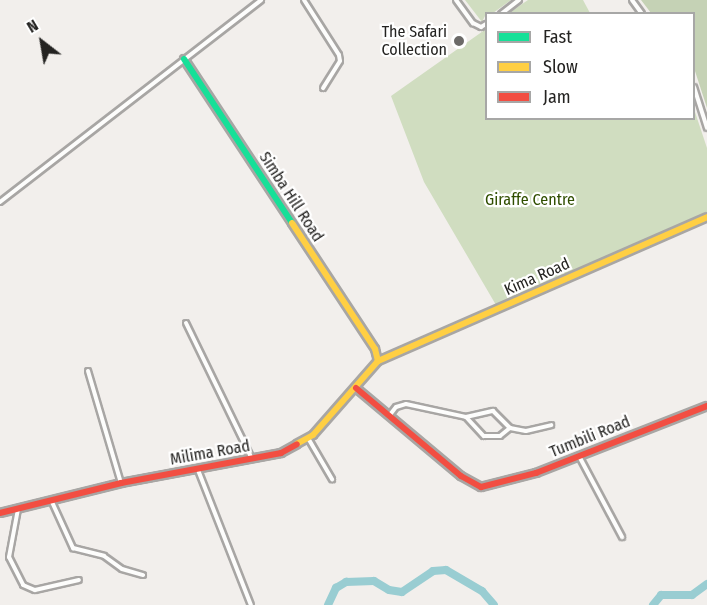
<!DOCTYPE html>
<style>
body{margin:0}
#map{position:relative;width:707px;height:605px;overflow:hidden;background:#f2efec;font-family:"Fira Sans Condensed",sans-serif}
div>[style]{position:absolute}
.green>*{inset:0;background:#d0ddc0}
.forest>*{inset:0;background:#c5d2b5}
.river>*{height:8px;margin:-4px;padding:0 4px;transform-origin:4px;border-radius:4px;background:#99cdd2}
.roads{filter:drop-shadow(2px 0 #a8a6a4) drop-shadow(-2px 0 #a8a6a4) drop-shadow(0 2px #a8a6a4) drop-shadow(0 -2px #a8a6a4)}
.street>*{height:4px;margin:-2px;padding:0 2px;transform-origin:2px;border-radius:2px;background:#fdfdfc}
.fast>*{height:6px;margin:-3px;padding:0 3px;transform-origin:3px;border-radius:3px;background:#16e098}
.slow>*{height:6px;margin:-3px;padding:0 3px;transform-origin:3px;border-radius:3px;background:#ffcf43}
.jam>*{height:6px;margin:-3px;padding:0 3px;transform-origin:3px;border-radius:3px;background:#f24e42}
.dots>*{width:16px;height:16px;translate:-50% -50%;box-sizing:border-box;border:3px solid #fff;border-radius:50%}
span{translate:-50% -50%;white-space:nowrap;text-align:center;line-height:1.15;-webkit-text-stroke:4.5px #fff;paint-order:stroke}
.poi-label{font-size:16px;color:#242321}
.right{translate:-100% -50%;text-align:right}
.street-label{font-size:16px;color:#242321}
.park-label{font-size:16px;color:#304e00}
.legend{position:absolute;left:485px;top:12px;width:210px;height:108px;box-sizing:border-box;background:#fff;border:2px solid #a7a7a6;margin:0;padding:8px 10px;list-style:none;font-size:18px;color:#242321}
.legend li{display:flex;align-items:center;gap:12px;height:30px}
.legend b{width:30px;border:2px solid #a7a7a6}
.north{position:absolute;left:12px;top:12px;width:60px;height:60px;-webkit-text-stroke:4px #fff;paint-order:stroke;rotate:329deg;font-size:16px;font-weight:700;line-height:24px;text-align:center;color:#242321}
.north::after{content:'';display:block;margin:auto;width:21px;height:27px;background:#242321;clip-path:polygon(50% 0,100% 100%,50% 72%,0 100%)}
</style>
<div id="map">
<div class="green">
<div style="clip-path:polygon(465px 0,511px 0,493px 13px,486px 14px,482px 22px)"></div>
<div style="clip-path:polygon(528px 0,583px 0,590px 13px,509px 13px)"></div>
<div style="clip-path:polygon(486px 29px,486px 118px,694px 118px,694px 109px,707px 148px,707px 212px,496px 305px,424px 182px,391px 96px)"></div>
</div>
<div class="forest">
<div style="clip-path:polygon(641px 0,707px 0,707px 108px,694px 68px,694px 14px,651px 13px)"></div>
</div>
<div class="river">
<div style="left:328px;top:605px;width:19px;rotate:-65deg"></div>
<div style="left:336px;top:588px;width:12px;rotate:-31deg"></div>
<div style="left:346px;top:582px;width:28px;rotate:-2deg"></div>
<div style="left:374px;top:581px;width:17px;rotate:31deg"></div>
<div style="left:389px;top:590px;width:13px;rotate:9deg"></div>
<div style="left:402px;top:592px;width:37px;rotate:-34deg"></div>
<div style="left:433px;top:571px;width:13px;rotate:-4deg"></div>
<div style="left:446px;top:570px;width:42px;rotate:30.3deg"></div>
<div style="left:482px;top:591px;width:18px;rotate:49deg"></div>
<div style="left:653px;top:605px;width:13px;rotate:-51deg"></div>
<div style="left:661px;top:595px;width:31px"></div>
<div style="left:692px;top:595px;width:19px;rotate:-36deg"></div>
</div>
<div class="roads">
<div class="street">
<div style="left:304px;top:0;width:65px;rotate:57.5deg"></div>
<div style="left:339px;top:55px;width:6px;rotate:81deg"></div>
<div style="left:340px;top:61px;width:32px;rotate:122deg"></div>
<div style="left:456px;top:0;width:29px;rotate:54deg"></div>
<div style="left:473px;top:23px;width:9px;rotate:27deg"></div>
<div style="left:481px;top:27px;width:6px;rotate:-31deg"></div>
<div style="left:632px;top:0;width:17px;rotate:54deg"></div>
<div style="left:501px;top:14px;width:23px;rotate:-38deg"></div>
<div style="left:694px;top:87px;width:43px;rotate:72.4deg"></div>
<div style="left:0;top:202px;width:330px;rotate:-37.7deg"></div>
<div style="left:186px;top:323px;width:151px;rotate:64.1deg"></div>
<div style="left:88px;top:371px;width:117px;rotate:73.6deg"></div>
<div style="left:389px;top:416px;width:11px;rotate:-52deg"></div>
<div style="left:396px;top:407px;width:10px;rotate:-17deg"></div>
<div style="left:406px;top:404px;width:61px;rotate:12.2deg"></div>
<div style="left:466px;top:417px;width:28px;rotate:-13deg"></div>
<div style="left:493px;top:411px;width:24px;rotate:45deg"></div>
<div style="left:510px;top:428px;width:16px;rotate:11deg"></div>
<div style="left:526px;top:431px;width:26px;rotate:-13deg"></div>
<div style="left:466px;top:417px;width:26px;rotate:47deg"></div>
<div style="left:484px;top:436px;width:16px"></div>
<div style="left:500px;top:436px;width:13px;rotate:-39deg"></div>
<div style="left:308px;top:438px;width:48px;rotate:59.7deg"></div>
<div style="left:579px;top:456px;width:92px;rotate:62deg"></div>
<div style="left:198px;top:470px;width:145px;rotate:68.6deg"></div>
<div style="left:52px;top:502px;width:51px;rotate:65.5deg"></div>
<div style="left:73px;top:548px;width:32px;rotate:14deg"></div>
<div style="left:104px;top:556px;width:22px;rotate:36deg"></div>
<div style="left:122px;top:569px;width:22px;rotate:16deg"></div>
<div style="left:18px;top:509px;width:49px;rotate:100.6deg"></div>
<div style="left:9px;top:557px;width:31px;rotate:63deg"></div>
<div style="left:23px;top:585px;width:13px;rotate:23deg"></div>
<div style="left:35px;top:590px;width:45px;rotate:-12.8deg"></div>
</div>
<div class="fast">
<div style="left:184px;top:59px;width:196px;rotate:56.6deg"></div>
</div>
<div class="slow">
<div style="left:292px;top:223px;width:151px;rotate:56.6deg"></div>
<div style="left:375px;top:349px;width:12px;rotate:76deg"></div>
<div style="left:378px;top:361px;width:98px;rotate:131.3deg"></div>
<div style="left:313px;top:435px;width:18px;rotate:151deg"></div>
<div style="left:378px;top:361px;width:359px;rotate:-23.6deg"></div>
</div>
<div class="jam">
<div style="left:356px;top:388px;width:137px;rotate:40deg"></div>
<div style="left:461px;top:476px;width:23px;rotate:29deg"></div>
<div style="left:481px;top:487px;width:57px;rotate:-14.3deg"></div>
<div style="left:536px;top:473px;width:184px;rotate:-21.4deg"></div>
<div style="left:0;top:513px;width:125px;rotate:-13.9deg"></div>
<div style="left:121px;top:483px;width:163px;rotate:-10.6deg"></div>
<div style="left:281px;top:453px;width:18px;rotate:-29deg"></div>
</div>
</div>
<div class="dots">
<div style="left:459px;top:41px;background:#6c6a68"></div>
</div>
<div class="poi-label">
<span class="right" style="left:447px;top:41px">The Safari<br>Collection</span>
</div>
<div class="street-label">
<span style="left:291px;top:197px;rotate:57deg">Simba Hill Road</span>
<span style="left:537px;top:277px;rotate:-24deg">Kima Road</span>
<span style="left:590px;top:437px;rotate:-22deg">Tumbili Road</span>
<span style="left:210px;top:453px;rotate:-10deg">Milima Road</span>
</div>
<div class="park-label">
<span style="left:530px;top:200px">Giraffe Centre</span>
</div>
<ul class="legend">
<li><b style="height:8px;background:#16e098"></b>Fast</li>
<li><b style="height:8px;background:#ffcf43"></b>Slow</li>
<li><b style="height:8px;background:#f24e42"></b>Jam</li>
</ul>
<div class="north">N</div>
</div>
